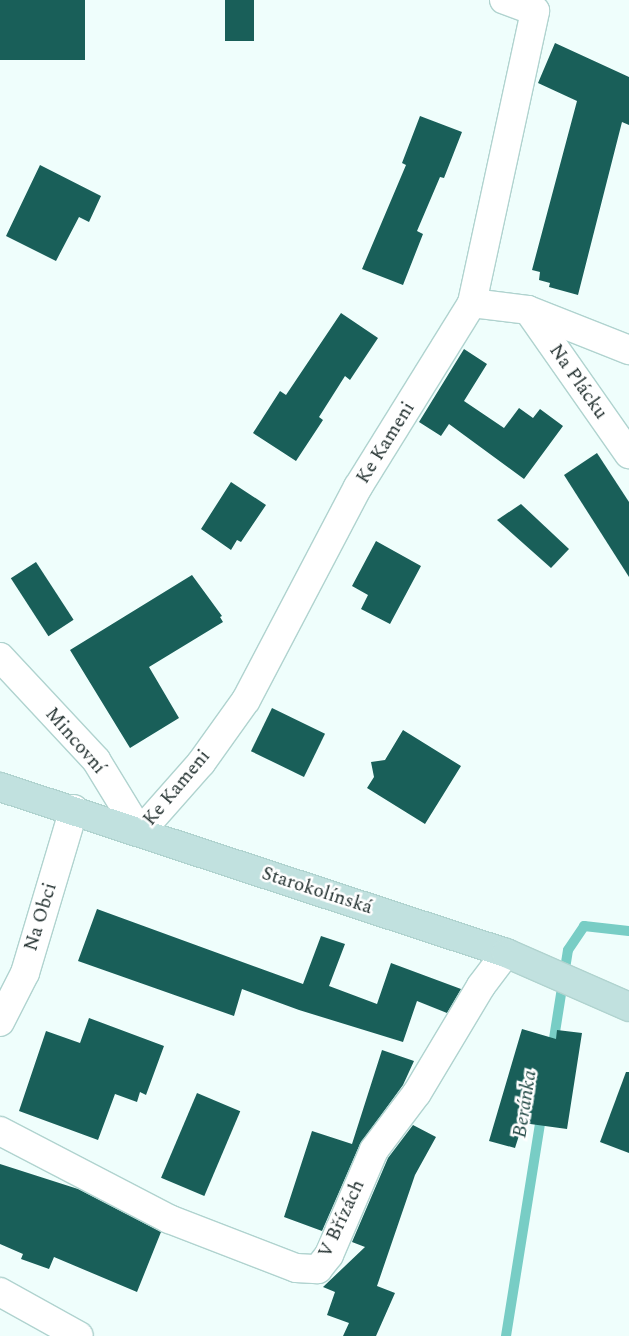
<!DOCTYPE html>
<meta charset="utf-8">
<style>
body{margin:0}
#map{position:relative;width:629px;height:1336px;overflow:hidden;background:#effefc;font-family:Spectral,serif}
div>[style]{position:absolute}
.stream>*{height:10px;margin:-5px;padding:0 5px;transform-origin:5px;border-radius:5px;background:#78cdc5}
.building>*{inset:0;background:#195f59;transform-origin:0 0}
.roads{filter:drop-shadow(1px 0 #b0d3cf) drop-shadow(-1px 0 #b0d3cf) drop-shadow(0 1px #b0d3cf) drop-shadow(0 -1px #b0d3cf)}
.street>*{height:28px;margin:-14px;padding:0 14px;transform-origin:14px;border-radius:14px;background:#fff}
.secondary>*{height:28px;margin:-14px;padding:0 14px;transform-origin:14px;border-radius:14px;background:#c1e1df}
span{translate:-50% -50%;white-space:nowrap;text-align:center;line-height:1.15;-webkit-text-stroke:5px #fff;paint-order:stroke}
.street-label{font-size:19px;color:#22302f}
.water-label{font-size:20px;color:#1f4743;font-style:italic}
</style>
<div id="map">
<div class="stream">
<div style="left:552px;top:1051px;width:102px;rotate:-81deg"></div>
<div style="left:568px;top:950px;width:29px;rotate:-56deg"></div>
<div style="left:584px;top:926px;width:45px;rotate:6.3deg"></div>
<div style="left:506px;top:1336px;width:227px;rotate:-80.9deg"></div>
</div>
<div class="building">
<div style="left:0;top:0;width:85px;height:60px"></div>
<div style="left:225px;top:0;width:29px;height:41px"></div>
<div style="clip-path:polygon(555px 43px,629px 77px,629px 125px,622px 122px,578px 295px,549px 287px,550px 283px,539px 280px,540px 272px,532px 270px,577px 101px,538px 83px)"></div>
<div style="clip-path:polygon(420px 116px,462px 132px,444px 178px,440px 177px,417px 231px,423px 234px,403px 285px,362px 269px,406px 165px,402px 163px)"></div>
<div style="clip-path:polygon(40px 165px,101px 196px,89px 222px,79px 217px,56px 261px,6px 236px)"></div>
<div style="clip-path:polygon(341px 313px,378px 338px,350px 380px,345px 376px,319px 417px,323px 420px,296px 461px,253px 433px,280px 391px,286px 395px)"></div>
<div style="clip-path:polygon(464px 349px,487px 364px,464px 401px,504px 428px,519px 408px,533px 418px,540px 409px,563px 426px,524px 479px,449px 424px,441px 436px,419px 422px)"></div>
<div style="clip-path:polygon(597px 453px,629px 502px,629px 577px,564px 475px)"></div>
<div style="clip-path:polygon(231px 482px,266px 505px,241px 542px,237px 540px,231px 550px,201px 529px)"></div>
<div style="clip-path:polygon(521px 504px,569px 549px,551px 568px,497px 520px)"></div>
<div style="clip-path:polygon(376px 541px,421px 566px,390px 624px,361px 609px,368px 595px,352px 586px)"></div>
<div style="left:36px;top:562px;width:69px;height:30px;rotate:57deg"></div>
<div style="clip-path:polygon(192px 575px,222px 616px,220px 617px,223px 622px,149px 667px,179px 718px,130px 748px,70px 650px)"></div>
<div style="left:272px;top:708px;width:59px;height:48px;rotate:26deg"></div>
<div style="clip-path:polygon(403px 730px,461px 766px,425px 824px,367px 788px,374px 777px,371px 762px,385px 760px)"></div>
<div style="clip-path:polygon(97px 909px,303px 984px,321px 936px,345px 944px,329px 986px,377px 1004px,391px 963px,461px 989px,447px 1013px,417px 1001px,403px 1042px,299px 1010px,242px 989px,234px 1016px,78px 961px)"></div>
<div style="clip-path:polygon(89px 1018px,164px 1046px,146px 1095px,140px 1092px,137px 1102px,115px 1094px,98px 1140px,19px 1111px,46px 1031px,80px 1043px)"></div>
<div style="clip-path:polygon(522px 1029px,556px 1039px,557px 1030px,582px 1033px,567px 1129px,523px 1123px,515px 1148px,489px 1141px)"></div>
<div style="clip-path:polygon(382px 1050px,414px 1061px,403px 1085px,360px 1144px,322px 1231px,284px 1217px,312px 1131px,352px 1144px)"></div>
<div style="clip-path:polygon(626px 1072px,629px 1072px,629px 1153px,600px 1142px)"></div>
<div style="left:197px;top:1093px;width:47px;height:92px;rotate:23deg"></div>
<div style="clip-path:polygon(413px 1125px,436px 1137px,415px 1175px,377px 1286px,395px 1293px,376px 1336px,343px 1336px,349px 1323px,327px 1315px,335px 1292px,323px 1287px,365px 1247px,352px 1242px,388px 1158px)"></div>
<div style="clip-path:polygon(0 1164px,78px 1189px,161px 1232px,137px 1292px,54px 1257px,49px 1269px,21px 1259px,23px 1254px,0 1244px)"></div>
</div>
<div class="roads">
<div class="street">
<div style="left:472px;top:303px;width:56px;rotate:7.1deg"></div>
<div style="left:528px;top:310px;width:109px;rotate:21.6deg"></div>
<div style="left:528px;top:310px;width:176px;rotate:55deg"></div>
<div style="left:0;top:657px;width:141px;rotate:47deg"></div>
<div style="left:96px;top:760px;width:84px;rotate:58.6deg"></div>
<div style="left:140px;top:832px;width:92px;rotate:-48.5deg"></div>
<div style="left:201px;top:763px;width:77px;rotate:-54.5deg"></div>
<div style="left:246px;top:700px;width:241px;rotate:-62.3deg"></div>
<div style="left:358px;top:487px;width:216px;rotate:-58.2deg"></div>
<div style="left:472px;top:303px;width:299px;rotate:-77.8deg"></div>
<div style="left:535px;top:11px;width:33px;rotate:-160deg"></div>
<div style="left:0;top:1022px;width:55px;rotate:-63deg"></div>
<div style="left:25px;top:973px;width:171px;rotate:-73.4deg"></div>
<div style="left:0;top:1131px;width:191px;rotate:27.5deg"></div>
<div style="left:169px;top:1219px;width:136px;rotate:21.1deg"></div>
<div style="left:296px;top:1268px;width:22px;rotate:3deg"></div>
<div style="left:318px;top:1269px;width:18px;rotate:-52deg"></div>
<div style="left:329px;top:1255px;width:114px;rotate:-66.8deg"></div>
<div style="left:374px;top:1150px;width:71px;rotate:-53deg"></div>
<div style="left:417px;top:1093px;width:125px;rotate:-59.1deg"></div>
<div style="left:481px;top:986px;width:41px;rotate:-52.9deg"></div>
<div style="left:0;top:1292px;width:90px;rotate:29.1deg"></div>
</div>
<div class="secondary">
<div style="left:0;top:787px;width:533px;rotate:18.16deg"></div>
<div style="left:506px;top:953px;width:134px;rotate:23.7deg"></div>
</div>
</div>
<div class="street-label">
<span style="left:578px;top:382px;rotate:55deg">Na Plácku</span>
<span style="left:386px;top:443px;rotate:-58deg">Ke Kameni</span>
<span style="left:75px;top:741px;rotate:49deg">Mincovní</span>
<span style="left:177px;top:788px;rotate:-50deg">Ke Kameni</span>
<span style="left:317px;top:891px;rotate:18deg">Starokolínská</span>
<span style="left:41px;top:917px;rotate:-73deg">Na Obci</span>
<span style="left:342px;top:1219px;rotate:-65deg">V Břízách</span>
</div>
<div class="water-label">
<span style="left:525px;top:1104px;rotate:-81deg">Beránka</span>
</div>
</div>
